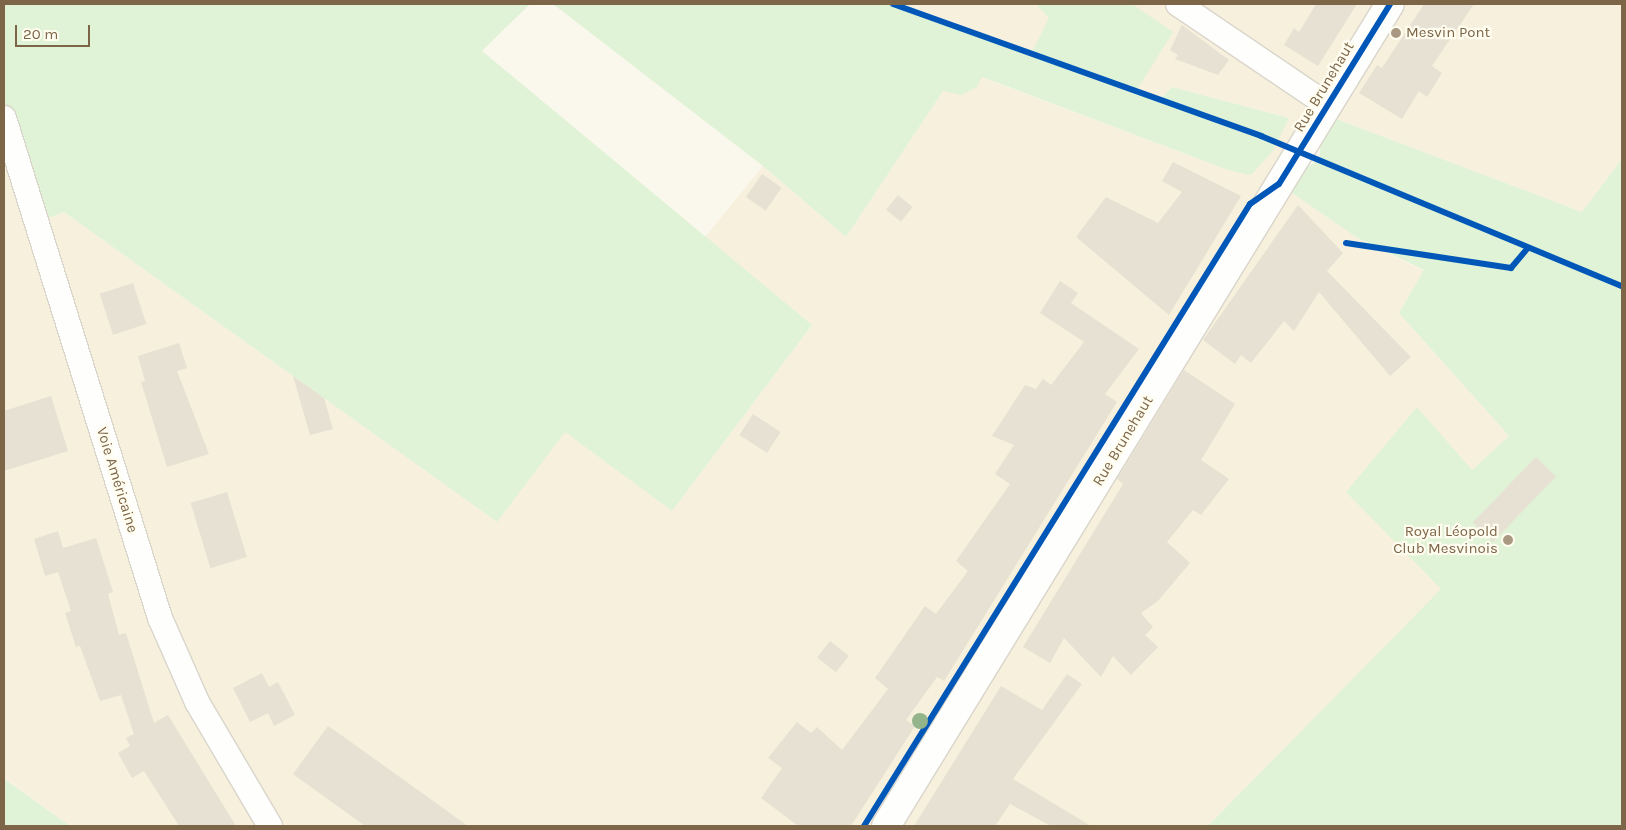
<!DOCTYPE html>
<meta charset="utf-8">
<style>
body{margin:0}
#map{position:relative;width:1626px;height:830px;overflow:hidden;background:#faf8ed;font-family:Karla,sans-serif}
div>[style]{position:absolute}
.residential>*{inset:0;background:#f6f0dd}
.green>*{inset:0;background:#e1f3d6}
.building>*{inset:0;background:#e7e1d3;transform-origin:0 0}
.roads{filter:drop-shadow(1px 0 #d9d5cb) drop-shadow(-1px 0 #d9d5cb) drop-shadow(0 1px #d9d5cb) drop-shadow(0 -1px #d9d5cb)}
.minor>*{height:24px;margin:-12px;padding:0 12px;transform-origin:12px;border-radius:12px;background:#fefefc}
.tertiary>*{height:28px;margin:-14px;padding:0 14px;transform-origin:14px;border-radius:14px;background:#fefefc}
.cycleway>*{height:6px;margin:-3px;padding:0 3px;transform-origin:3px;border-radius:3px;background:#0057b8}
.trees>*{width:16px;height:16px;margin:-8px;border-radius:50%;background:#94b58c}
.dots>*{width:14px;height:14px;translate:-50% -50%;box-sizing:border-box;border:2px solid #fffcf0;border-radius:50%}
span{translate:-50% -50%;white-space:nowrap;text-align:center;line-height:1.15;-webkit-text-stroke:4.5px #fffcf0;paint-order:stroke}
.poi-label{font-size:15px;color:#7d6648}
.left{translate:0 -50%;text-align:left}
.right{translate:-100% -50%;text-align:right}
.street-label{font-size:15px;color:#7d6648}
.frame{position:absolute;inset:0;border:5px solid #7d6648;pointer-events:none}
.scale{position:absolute;left:15px;top:25px;width:75px;height:22px;box-sizing:border-box;border:2px solid #7d6648;border-top:0;padding-left:6px;font-size:15px;line-height:18px;white-space:nowrap;color:#7d6648;-webkit-text-stroke:4px #fffcf0;paint-order:stroke}
</style>
<div id="map">
<div class="residential">
<div style="clip-path:polygon(898px 4px,1622px 4px,1622px 159px,1582px 212px,1323px 114px,1279px 184px,1356px 237px,1424px 271px,1399px 313px,1509px 436px,1473px 470px,1346px 492px,1442px 589px,1208px 826px,70px 826px,4px 778px,4px 118px,45px 219px,64px 212px,497px 522px,565px 431px,672px 511px,812px 325px,705px 237px,763px 166px,846px 237px,943px 91px,981px 77px,1228px 170px,1289px 118px,1172px 87px,1159px 101px)"></div>
</div>
<div class="green">
<div style="clip-path:polygon(4px 4px,530px 4px,482px 51px,812px 325px,672px 511px,565px 432px,497px 522px,64px 212px,45px 219px,4px 118px)"></div>
<div style="clip-path:polygon(553px 4px,898px 4px,1031px 54px,1049px 18px,1036px 4px,1132px 4px,1173px 32px,1135px 93px,1159px 101px,1172px 87px,1289px 118px,1272px 152px,1251px 175px,1228px 170px,982px 77px,977px 87px,961px 95px,943px 91px,846px 237px,763px 166px)"></div>
<div style="clip-path:polygon(1323px 114px,1582px 212px,1622px 159px,1622px 826px,1208px 826px,1441px 589px,1346px 492px,1417px 407px,1472px 470px,1509px 436px,1399px 313px,1424px 270px,1356px 237px,1279px 184px,1319px 160px)"></div>
<div style="clip-path:polygon(4px 778px,6px 780px,70px 826px,4px 826px)"></div>
</div>
<div class="building">
<div style="clip-path:polygon(1316px 4px,1357px 4px,1318px 66px,1284px 45px,1294px 28px,1299px 32px)"></div>
<div style="clip-path:polygon(1424px 4px,1474px 4px,1432px 66px,1442px 73px,1427px 97px,1419px 91px,1402px 119px,1359px 93px,1377px 65px,1382px 68px)"></div>
<div style="clip-path:polygon(1182px 25px,1229px 60px,1218px 75px,1175px 59px,1178px 55px,1170px 50px)"></div>
<div style="clip-path:polygon(1173px 162px,1241px 196px,1169px 315px,1076px 237px,1106px 197px,1158px 223px,1182px 192px,1162px 181px)"></div>
<div style="left:762px;top:174px;width:24px;height:28px;rotate:35deg"></div>
<div style="left:898px;top:195px;width:19px;height:19px;rotate:39deg"></div>
<div style="clip-path:polygon(1298px 205px,1343px 253px,1327px 271px,1411px 357px,1390px 376px,1319px 292px,1294px 331px,1284px 321px,1251px 363px,1241px 355px,1235px 364px,1203px 340px)"></div>
<div style="clip-path:polygon(1060px 281px,1078px 293px,1071px 303px,1139px 349px,1105px 394px,1117px 402px,944px 681px,937px 677px,906px 720px,915px 726px,851px 826px,798px 826px,761px 798px,782px 768px,768px 758px,797px 722px,811px 733px,817px 727px,842px 750px,888px 689px,875px 678px,925px 606px,936px 614px,968px 571px,956px 561px,1010px 484px,995px 474px,1014px 445px,992px 436px,1025px 385px,1036px 389px,1043px 379px,1051px 385px,1084px 342px,1040px 313px)"></div>
<div style="left:133px;top:283px;width:43px;height:35px;rotate:72deg"></div>
<div style="clip-path:polygon(179px 343px,187px 368px,177px 371px,209px 454px,167px 467px,141px 382px,145px 381px,138px 356px)"></div>
<div style="clip-path:polygon(1184px 370px,1235px 404px,1201px 460px,1229px 479px,1201px 515px,1193px 510px,1167px 542px,1190px 563px,1158px 601px,1141px 613px,1153px 627px,1145px 635px,1158px 647px,1131px 675px,1113px 656px,1101px 677px,1064px 638px,1050px 663px,1023px 647px,1123px 484px,1117px 479px)"></div>
<div style="clip-path:polygon(293px 376px,324px 398px,333px 429px,310px 435px)"></div>
<div style="clip-path:polygon(51px 396px,68px 451px,4px 471px,4px 411px)"></div>
<div style="left:753px;top:414px;width:33px;height:25px;rotate:33deg"></div>
<div style="left:1536px;top:457px;width:28px;height:91px;rotate:44deg"></div>
<div style="left:227px;top:492px;width:68px;height:38px;rotate:73deg"></div>
<div style="clip-path:polygon(58px 531px,63px 548px,96px 538px,113px 592px,108px 594px,119px 635px,126px 633px,154px 723px,168px 715px,236px 826px,179px 826px,144px 771px,132px 778px,118px 753px,130px 746px,126px 738px,134px 734px,121px 695px,100px 701px,80px 646px,76px 647px,65px 613px,71px 611px,58px 572px,45px 576px,34px 539px)"></div>
<div style="left:830px;top:641px;width:24px;height:21px;rotate:38deg"></div>
<div style="clip-path:polygon(262px 673px,269px 687px,278px 682px,295px 715px,274px 726px,268px 713px,250px 722px,233px 688px)"></div>
<div style="clip-path:polygon(1067px 674px,1082px 684px,1013px 779px,1091px 826px,1051px 826px,1010px 804px,995px 826px,914px 826px,1001px 686px,1042px 710px)"></div>
<div style="clip-path:polygon(328px 726px,344px 737px,468px 826px,365px 826px,293px 774px)"></div>
</div>
<div class="roads">
<div class="minor">
<div style="left:1178px;top:4px;width:180px;rotate:34.1deg"></div>
<div style="left:4px;top:118px;width:524px;rotate:72.67deg"></div>
<div style="left:160px;top:618px;width:92px;rotate:66.2deg"></div>
<div style="left:197px;top:702px;width:144px;rotate:59.5deg"></div>
</div>
<div class="tertiary">
<div style="left:886px;top:826px;width:964px;rotate:-58.49deg"></div>
</div>
</div>
<div class="cycleway">
<div style="left:893px;top:4px;width:391px;rotate:19.7deg"></div>
<div style="left:1261px;top:136px;width:391px;rotate:22.6deg"></div>
<div style="left:1346px;top:243px;width:167px;rotate:8.6deg"></div>
<div style="left:1511px;top:268px;width:26px;rotate:-50deg"></div>
<div style="left:864px;top:826px;width:732px;rotate:-58.18deg"></div>
<div style="left:1250px;top:204px;width:35px;rotate:-35deg"></div>
<div style="left:1279px;top:184px;width:211px;rotate:-58.3deg"></div>
</div>
<div class="trees">
<div style="left:920px;top:721px"></div>
</div>
<div class="dots">
<div style="left:1396px;top:33px;background:#a99982"></div>
<div style="left:1508px;top:540px;background:#a99982"></div>
</div>
<div class="poi-label">
<span class="left" style="left:1406px;top:33px">Mesvin Pont</span>
<span class="right" style="left:1498px;top:540px">Royal Léopold<br>Club Mesvinois</span>
</div>
<div class="street-label">
<span style="left:1324px;top:87px;rotate:-59deg">Rue Brunehaut</span>
<span style="left:1123px;top:441px;rotate:-59deg">Rue Brunehaut</span>
<span style="left:117px;top:480px;rotate:73deg">Voie Américaine</span>
</div>
<div class="frame"></div>
<div class="scale">20 m</div>
</div>
